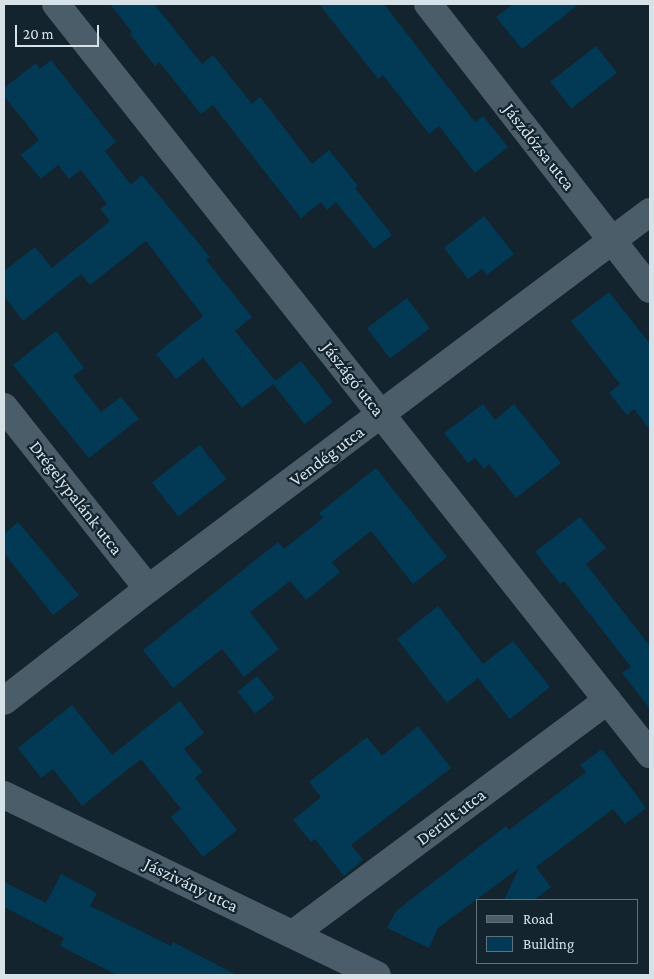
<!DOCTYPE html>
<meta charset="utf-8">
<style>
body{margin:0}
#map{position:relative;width:654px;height:979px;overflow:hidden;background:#13242f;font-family:"Crimson Pro",serif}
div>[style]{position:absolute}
.building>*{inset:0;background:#023954;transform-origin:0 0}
.minor>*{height:28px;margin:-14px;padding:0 14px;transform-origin:14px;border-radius:14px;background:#4a5d69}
span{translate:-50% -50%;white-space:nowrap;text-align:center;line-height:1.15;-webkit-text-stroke:4.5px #13242f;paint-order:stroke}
.street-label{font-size:18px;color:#d6e1e8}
.frame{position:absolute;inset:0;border:5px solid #d6e1e8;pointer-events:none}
.legend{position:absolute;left:476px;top:899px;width:162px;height:65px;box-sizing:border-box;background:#13242f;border:1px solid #617079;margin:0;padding:6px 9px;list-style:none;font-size:15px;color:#d6e1e8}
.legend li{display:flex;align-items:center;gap:10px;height:25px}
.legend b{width:25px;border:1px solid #617079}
.scale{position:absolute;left:15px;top:25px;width:84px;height:22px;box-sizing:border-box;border:2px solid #d6e1e8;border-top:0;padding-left:6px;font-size:15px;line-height:18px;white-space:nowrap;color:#d6e1e8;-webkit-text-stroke:4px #13242f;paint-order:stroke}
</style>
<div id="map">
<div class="building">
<div style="clip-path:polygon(110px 4px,154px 4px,202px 64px,213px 55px,252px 104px,260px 97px,312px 164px,329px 150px,358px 186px,355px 188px,392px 235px,374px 249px,336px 202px,327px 210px,321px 202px,301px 218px,213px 105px,201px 114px,159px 62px,155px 66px,130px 34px,132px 32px)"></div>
<div style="clip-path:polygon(319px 4px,384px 4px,475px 122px,483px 116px,508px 147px,475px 173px,439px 126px,429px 134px,383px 75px,378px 79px)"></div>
<div style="clip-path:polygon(513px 4px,579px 4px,522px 49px,496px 17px)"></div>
<div style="left:596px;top:46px;width:34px;height:58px;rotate:52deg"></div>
<div style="clip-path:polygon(51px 60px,116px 142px,105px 151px,131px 185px,142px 175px,210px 257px,206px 260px,252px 317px,235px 331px,276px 382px,242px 408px,203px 358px,176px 379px,156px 354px,203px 316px,146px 241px,90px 285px,81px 274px,23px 321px,4px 296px,4px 271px,35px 247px,52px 268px,110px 221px,100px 209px,107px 204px,81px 170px,69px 179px,58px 165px,41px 179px,21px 155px,39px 140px,4px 96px,4px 88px,36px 63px,40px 69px)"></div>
<div style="clip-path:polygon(484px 216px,514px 254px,487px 275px,482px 269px,468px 279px,444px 248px)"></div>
<div style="clip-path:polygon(609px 292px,650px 344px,650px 430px,634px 409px,627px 415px,609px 393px,620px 384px,571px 321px)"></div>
<div style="left:407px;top:298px;width:38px;height:50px;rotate:53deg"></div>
<div style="clip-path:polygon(56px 331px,84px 368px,73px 376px,101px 412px,121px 397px,139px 419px,89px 458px,13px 365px)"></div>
<div style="left:301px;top:361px;width:52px;height:36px;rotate:52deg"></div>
<div style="clip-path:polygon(483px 404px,495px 420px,514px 404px,561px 463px,516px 498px,489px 464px,484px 469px,475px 458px,468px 463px,444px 433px)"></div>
<div style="left:200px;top:445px;width:43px;height:61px;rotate:52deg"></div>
<div style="clip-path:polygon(376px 468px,447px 557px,413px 584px,371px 531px,332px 562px,340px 572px,306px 600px,290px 581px,250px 612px,279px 649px,244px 677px,222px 649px,173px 688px,143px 650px,278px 542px,284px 549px,323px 518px,319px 513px)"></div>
<div style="clip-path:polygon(580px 517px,606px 548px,586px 564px,650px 646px,650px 709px,622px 673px,631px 667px,564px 581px,560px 584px,535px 552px)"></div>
<div style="clip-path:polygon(18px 522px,79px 595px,53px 615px,4px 553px,4px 534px)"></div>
<div style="clip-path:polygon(438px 606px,483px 664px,513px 641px,550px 687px,510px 719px,478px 678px,447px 703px,397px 639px)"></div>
<div style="left:257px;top:676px;width:28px;height:25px;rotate:51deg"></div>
<div style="clip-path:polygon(180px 701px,204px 733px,184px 749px,203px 772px,195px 778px,237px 830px,203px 857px,171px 817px,181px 809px,141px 759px,82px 806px,53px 769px,41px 778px,18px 748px,72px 705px,112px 755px)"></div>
<div style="clip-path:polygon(418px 726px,451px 768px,351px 845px,363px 860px,344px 876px,315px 839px,311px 842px,293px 820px,321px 797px,309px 782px,367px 737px,382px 756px)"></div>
<div style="clip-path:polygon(602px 749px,646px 808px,625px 824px,613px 809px,536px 867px,551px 887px,534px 900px,504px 900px,519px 868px,438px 928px,429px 948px,387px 928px,396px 911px,506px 826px,509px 830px,586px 772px,580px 765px)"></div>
<div style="clip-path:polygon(61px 874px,97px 893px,90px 906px,171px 946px,173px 942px,237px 975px,117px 975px,60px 946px,64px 938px,4px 907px,4px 882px,46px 903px)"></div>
</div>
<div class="minor">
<div style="left:56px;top:4px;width:957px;rotate:51.62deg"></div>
<div style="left:428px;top:4px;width:361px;rotate:52.1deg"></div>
<div style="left:4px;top:407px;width:232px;rotate:51.6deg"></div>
<div style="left:4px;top:701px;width:182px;rotate:-37.9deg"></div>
<div style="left:148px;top:589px;width:628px;rotate:-36.91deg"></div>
<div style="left:4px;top:795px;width:414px;rotate:25.8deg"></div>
<div style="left:293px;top:934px;width:392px;rotate:-36.6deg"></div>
</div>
<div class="street-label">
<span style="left:539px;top:147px;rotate:52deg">Jászdózsa utca</span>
<span style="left:353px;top:379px;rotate:52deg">Jászágó utca</span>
<span style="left:327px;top:456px;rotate:-37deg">Vendég utca</span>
<span style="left:76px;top:498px;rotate:52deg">Drégelypalánk utca</span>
<span style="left:451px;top:817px;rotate:-37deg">Derült utca</span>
<span style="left:191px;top:885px;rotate:26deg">Jászivány utca</span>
</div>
<div class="frame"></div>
<ul class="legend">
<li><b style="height:6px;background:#4a5d69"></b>Road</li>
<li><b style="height:14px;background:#023954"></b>Building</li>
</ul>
<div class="scale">20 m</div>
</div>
